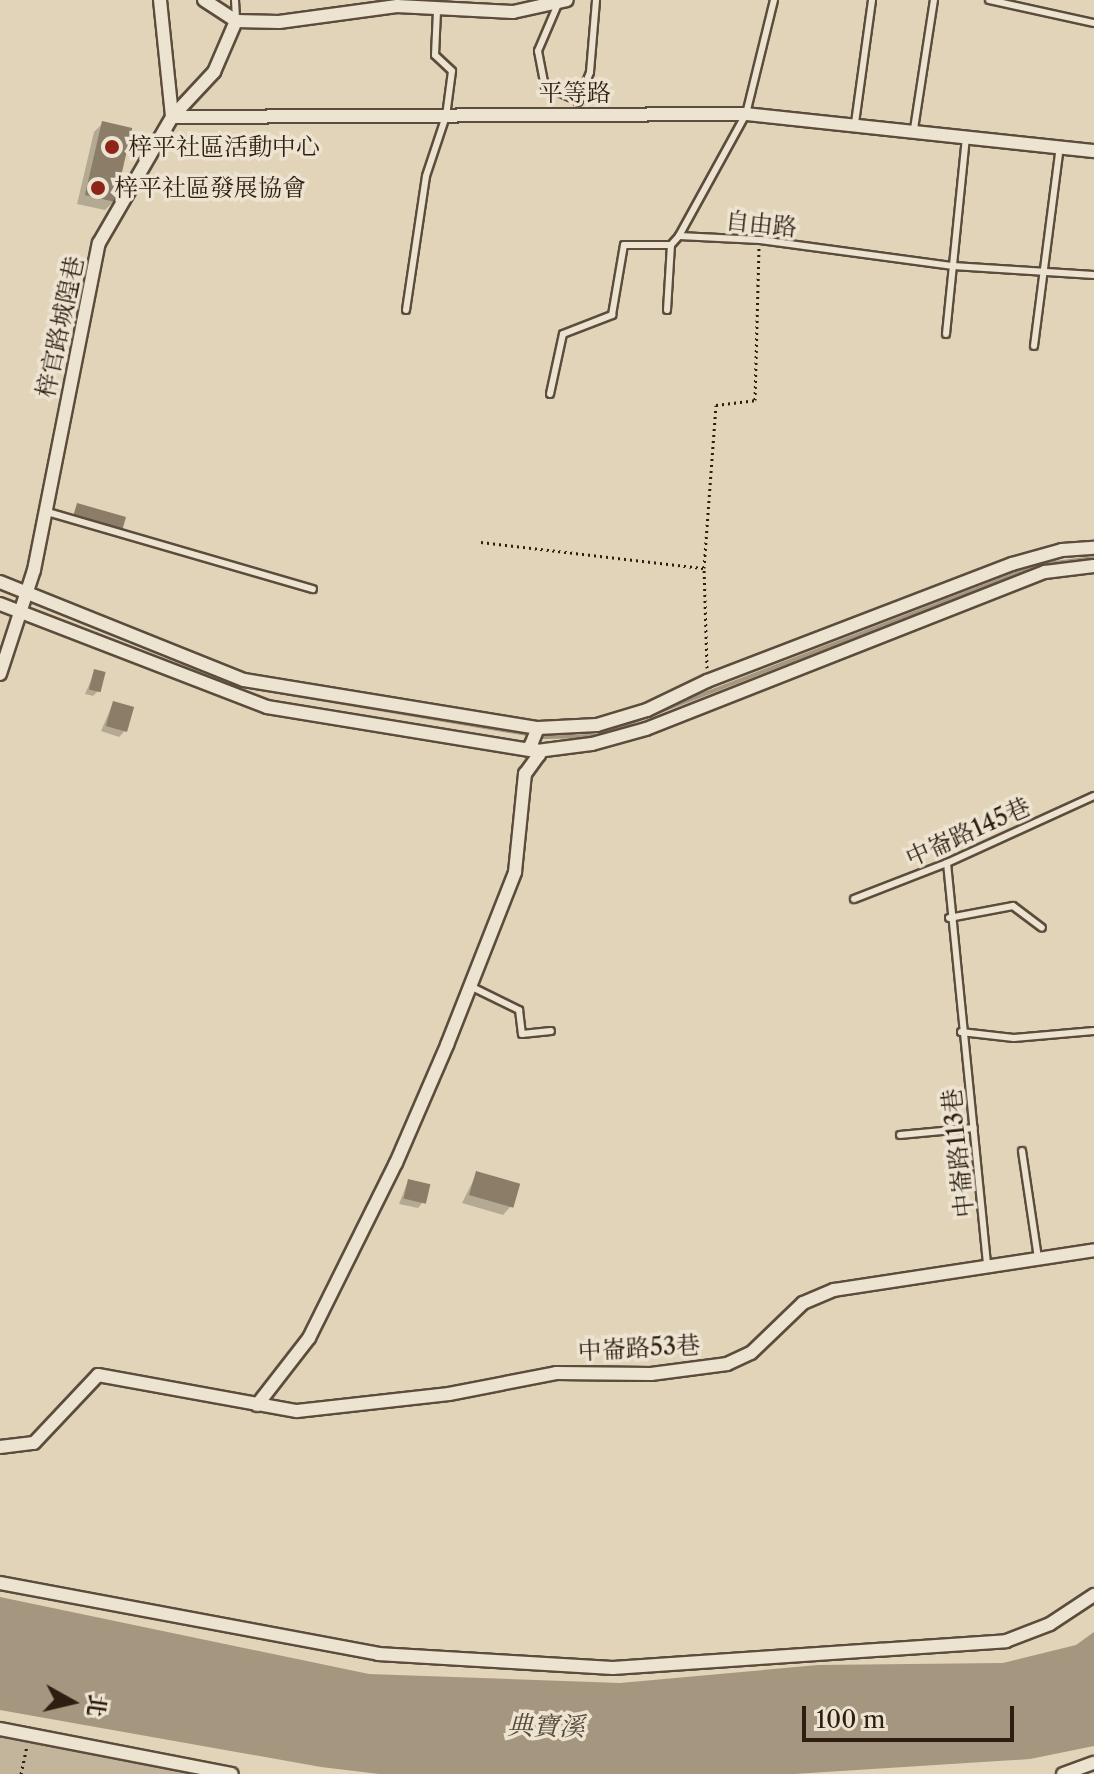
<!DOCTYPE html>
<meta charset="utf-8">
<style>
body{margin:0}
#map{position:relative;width:1094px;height:1774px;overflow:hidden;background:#e2d4b8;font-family:"Libre Caslon Text","Noto Serif TC",serif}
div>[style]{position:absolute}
.green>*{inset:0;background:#c3b59c}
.water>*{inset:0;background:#a59680}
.shadow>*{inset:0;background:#0003}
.stream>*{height:4px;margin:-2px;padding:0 2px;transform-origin:2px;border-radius:2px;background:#a59680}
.building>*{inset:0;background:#8c7d68;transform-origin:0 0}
.path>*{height:3px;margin-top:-1.5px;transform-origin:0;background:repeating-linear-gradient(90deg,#2e1e12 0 2px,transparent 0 6px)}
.roads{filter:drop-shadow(2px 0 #5b4c3c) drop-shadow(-2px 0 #5b4c3c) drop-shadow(0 2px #5b4c3c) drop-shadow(0 -2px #5b4c3c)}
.service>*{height:6px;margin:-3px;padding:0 3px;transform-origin:3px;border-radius:3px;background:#ece3d1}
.minor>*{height:12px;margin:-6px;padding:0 6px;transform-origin:6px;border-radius:6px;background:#ece3d1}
.dots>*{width:22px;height:22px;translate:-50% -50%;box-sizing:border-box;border:4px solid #ece3d1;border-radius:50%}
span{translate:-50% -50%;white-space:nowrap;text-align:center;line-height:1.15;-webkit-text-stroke:7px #ece3d1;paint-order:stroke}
.street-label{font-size:24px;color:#2e1e12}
.poi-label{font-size:24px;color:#2e1e12}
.left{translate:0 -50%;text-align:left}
.water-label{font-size:26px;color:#584838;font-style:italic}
.north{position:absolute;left:32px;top:1662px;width:80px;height:80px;-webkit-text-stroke:6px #ece3d1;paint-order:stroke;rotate:98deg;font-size:22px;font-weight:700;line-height:32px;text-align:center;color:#2e1e12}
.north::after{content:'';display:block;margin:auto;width:28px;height:36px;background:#2e1e12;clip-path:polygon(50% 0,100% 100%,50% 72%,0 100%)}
.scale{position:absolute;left:802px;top:1706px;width:212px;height:36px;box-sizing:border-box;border:4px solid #2e1e12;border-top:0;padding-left:10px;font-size:24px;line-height:28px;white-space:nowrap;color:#2e1e12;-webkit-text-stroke:6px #ece3d1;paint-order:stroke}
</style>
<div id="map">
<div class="green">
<div style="clip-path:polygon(0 1735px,190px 1774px,0 1774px)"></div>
</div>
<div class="water">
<div style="clip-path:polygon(0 1597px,369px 1674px,620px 1683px,818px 1665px,1003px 1663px,1076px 1645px,1094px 1632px,1094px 1746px,1030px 1759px,794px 1774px,379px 1774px,321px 1767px,0 1710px)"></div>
</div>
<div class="shadow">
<div style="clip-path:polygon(103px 123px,114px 201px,105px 210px,77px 204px,94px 132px)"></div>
<div style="clip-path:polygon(78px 505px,120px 529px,115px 534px,70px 521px)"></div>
<div style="clip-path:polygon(95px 671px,98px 691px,93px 696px,85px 694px)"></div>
<div style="clip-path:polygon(113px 703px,124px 732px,119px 737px,101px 731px)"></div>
<div style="clip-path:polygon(477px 1173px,511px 1206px,503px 1215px,462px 1203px)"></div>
<div style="clip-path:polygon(408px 1181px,423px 1202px,418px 1208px,399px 1204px)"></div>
</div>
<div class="stream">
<div style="left:261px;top:689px;width:287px;rotate:9.6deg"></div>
<div style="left:544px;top:737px;width:52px;rotate:-1.1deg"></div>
<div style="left:596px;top:736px;width:475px;rotate:-21.1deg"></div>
<div style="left:1039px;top:565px;width:55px;rotate:-7.3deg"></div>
</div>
<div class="building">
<div style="left:102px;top:121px;width:31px;height:76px;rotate:13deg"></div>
<div style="left:77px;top:503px;width:51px;height:13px;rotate:16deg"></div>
<div style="left:94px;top:669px;width:12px;height:21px;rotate:14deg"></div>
<div style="left:113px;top:701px;width:22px;height:26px;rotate:16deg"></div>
<div style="left:476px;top:1171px;width:46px;height:25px;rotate:16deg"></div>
<div style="left:408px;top:1179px;width:23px;height:20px;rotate:13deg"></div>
</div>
<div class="path">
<div style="left:481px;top:542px;width:225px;rotate:6.7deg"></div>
<div style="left:707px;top:668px;width:100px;rotate:-91.7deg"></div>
<div style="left:704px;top:568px;width:163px;rotate:-85.8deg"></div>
<div style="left:716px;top:405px;width:39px;rotate:-7deg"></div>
<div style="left:755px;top:400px;width:153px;rotate:-88.5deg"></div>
<div style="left:21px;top:1774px;width:29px;rotate:-78deg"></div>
</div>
<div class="roads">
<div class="service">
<div style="left:235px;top:0;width:20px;rotate:87deg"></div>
<div style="left:774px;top:0;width:117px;rotate:103.8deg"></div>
<div style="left:746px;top:114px;width:139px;rotate:118.8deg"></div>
<div style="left:679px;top:236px;width:81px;rotate:2.8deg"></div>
<div style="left:760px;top:240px;width:195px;rotate:7.7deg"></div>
<div style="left:953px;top:266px;width:141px;rotate:3.7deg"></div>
<div style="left:989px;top:0;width:107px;rotate:12.4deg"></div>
<div style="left:558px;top:4px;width:51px;rotate:113.1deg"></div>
<div style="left:538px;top:51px;width:36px;rotate:79deg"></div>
<div style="left:545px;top:86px;width:37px;rotate:24deg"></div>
<div style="left:578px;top:102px;width:32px;rotate:-68deg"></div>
<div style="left:590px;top:72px;width:72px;rotate:-85.2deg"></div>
<div style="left:855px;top:123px;width:124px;rotate:-82.1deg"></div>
<div style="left:914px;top:129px;width:131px;rotate:-81.2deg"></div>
<div style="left:406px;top:310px;width:135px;rotate:-81.5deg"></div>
<div style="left:426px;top:176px;width:63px;rotate:-71.6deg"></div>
<div style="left:446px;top:116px;width:45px;rotate:-82.4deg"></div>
<div style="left:452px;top:71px;width:23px;rotate:-137deg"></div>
<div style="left:435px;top:55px;width:44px;rotate:-87.4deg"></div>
<div style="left:667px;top:310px;width:65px;rotate:-86.5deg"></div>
<div style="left:946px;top:334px;width:198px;rotate:-84.2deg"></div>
<div style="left:1034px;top:346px;width:202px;rotate:-82.6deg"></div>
<div style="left:550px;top:394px;width:61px;rotate:-77.8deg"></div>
<div style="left:563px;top:334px;width:53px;rotate:-21.2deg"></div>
<div style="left:612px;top:315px;width:71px;rotate:-80.3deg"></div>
<div style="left:624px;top:245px;width:47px"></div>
<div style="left:671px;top:245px;width:12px;rotate:-48deg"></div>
<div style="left:44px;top:511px;width:280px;rotate:16.2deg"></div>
<div style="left:947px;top:863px;width:404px;rotate:84.3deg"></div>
<div style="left:854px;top:899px;width:100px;rotate:-21.2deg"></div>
<div style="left:947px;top:863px;width:162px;rotate:-24.5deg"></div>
<div style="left:949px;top:918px;width:65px;rotate:-10.6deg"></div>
<div style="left:1013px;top:906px;width:36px;rotate:37deg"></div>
<div style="left:468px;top:985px;width:57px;rotate:26.1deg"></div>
<div style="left:519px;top:1010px;width:24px;rotate:83deg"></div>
<div style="left:522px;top:1034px;width:29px;rotate:-6deg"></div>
<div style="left:961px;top:1032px;width:53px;rotate:6.5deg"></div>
<div style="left:1014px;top:1038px;width:80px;rotate:-5deg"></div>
<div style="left:900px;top:1135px;width:74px;rotate:-5.4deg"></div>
<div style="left:1022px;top:1151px;width:108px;rotate:81.5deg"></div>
</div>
<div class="minor">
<div style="left:160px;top:0;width:118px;rotate:84.1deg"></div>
<div style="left:172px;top:117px;width:574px;rotate:-0.3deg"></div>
<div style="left:746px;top:114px;width:350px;rotate:6.1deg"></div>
<div style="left:204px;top:0;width:38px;rotate:33deg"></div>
<div style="left:236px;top:21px;width:43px;rotate:1.3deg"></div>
<div style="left:279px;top:22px;width:119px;rotate:-7.7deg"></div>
<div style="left:397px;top:6px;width:116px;rotate:3deg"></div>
<div style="left:513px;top:12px;width:55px;rotate:-12.5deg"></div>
<div style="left:0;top:582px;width:263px;rotate:21.9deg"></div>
<div style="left:244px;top:680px;width:298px;rotate:9.3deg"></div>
<div style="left:538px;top:728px;width:59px;rotate:-2.9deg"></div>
<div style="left:597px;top:725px;width:52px;rotate:-16.7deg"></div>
<div style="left:647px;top:710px;width:67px;rotate:-25.8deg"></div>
<div style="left:707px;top:681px;width:327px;rotate:-21deg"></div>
<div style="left:1012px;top:564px;width:52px;rotate:-15.6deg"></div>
<div style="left:1062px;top:550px;width:32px;rotate:-4deg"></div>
<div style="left:0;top:604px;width:286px;rotate:21.1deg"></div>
<div style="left:267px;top:707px;width:274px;rotate:9.3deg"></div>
<div style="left:537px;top:751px;width:55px;rotate:-7.3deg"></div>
<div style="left:592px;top:744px;width:56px;rotate:-15.5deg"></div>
<div style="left:646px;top:729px;width:429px;rotate:-21.5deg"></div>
<div style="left:1045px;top:572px;width:49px;rotate:-7deg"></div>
<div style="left:0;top:674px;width:109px;rotate:-71.9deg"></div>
<div style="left:34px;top:570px;width:333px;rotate:-78.8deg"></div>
<div style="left:99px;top:243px;width:146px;rotate:-59.9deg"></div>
<div style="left:172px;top:117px;width:62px;rotate:-47deg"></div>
<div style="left:214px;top:72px;width:56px;rotate:-66.7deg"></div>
<div style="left:257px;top:1405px;width:85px;rotate:-52.2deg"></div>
<div style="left:309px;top:1338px;width:195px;rotate:-63.6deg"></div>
<div style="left:396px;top:1163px;width:129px;rotate:-66.6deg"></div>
<div style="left:447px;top:1045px;width:186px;rotate:-68.5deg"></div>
<div style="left:515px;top:872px;width:99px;rotate:-84.2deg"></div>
<div style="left:525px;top:774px;width:24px;rotate:-54deg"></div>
<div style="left:539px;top:755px;width:13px;rotate:-129deg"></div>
<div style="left:531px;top:745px;width:18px;rotate:-68deg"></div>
<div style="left:0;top:1447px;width:34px;rotate:-7deg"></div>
<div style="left:34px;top:1443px;width:93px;rotate:-46.7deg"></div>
<div style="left:98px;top:1375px;width:202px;rotate:10.3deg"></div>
<div style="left:297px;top:1411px;width:153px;rotate:-6.4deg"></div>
<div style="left:449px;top:1394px;width:109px;rotate:-11.1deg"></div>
<div style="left:556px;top:1373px;width:95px;rotate:0.6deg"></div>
<div style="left:651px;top:1374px;width:77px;rotate:-7.5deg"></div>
<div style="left:727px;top:1364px;width:26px;rotate:-25deg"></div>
<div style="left:751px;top:1353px;width:72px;rotate:-43.9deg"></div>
<div style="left:803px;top:1303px;width:34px;rotate:-23deg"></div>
<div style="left:834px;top:1290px;width:263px;rotate:-8.7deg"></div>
<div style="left:0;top:1583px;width:385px;rotate:10.6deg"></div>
<div style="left:378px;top:1654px;width:235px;rotate:3.4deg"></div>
<div style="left:613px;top:1668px;width:394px;rotate:-3.9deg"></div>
<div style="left:1006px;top:1641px;width:47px;rotate:-21.1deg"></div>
<div style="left:1050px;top:1624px;width:53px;rotate:-33.4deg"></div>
<div style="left:0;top:1729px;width:236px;rotate:11deg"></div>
<div style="left:1063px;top:1774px;width:33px;rotate:-20deg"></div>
</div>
</div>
<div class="dots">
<div style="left:112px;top:147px;background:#8f2418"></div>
<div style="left:98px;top:188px;background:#8f2418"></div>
</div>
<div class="street-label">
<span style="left:575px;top:93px">平等路</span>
<span style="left:761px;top:224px;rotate:6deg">自由路</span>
<span style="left:60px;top:327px;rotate:-78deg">梓官路城隍巷</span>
<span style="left:968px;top:832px;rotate:-24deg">中崙路145巷</span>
<span style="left:958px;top:1153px;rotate:-96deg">中崙路113巷</span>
<span style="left:639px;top:1348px;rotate:-3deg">中崙路53巷</span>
</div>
<div class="poi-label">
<span class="left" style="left:128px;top:147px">梓平社區活動中心</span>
<span class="left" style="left:114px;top:188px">梓平社區發展協會</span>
</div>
<div class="water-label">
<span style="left:546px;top:1727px;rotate:1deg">典寶溪</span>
</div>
<div class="north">北</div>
<div class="scale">100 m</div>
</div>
